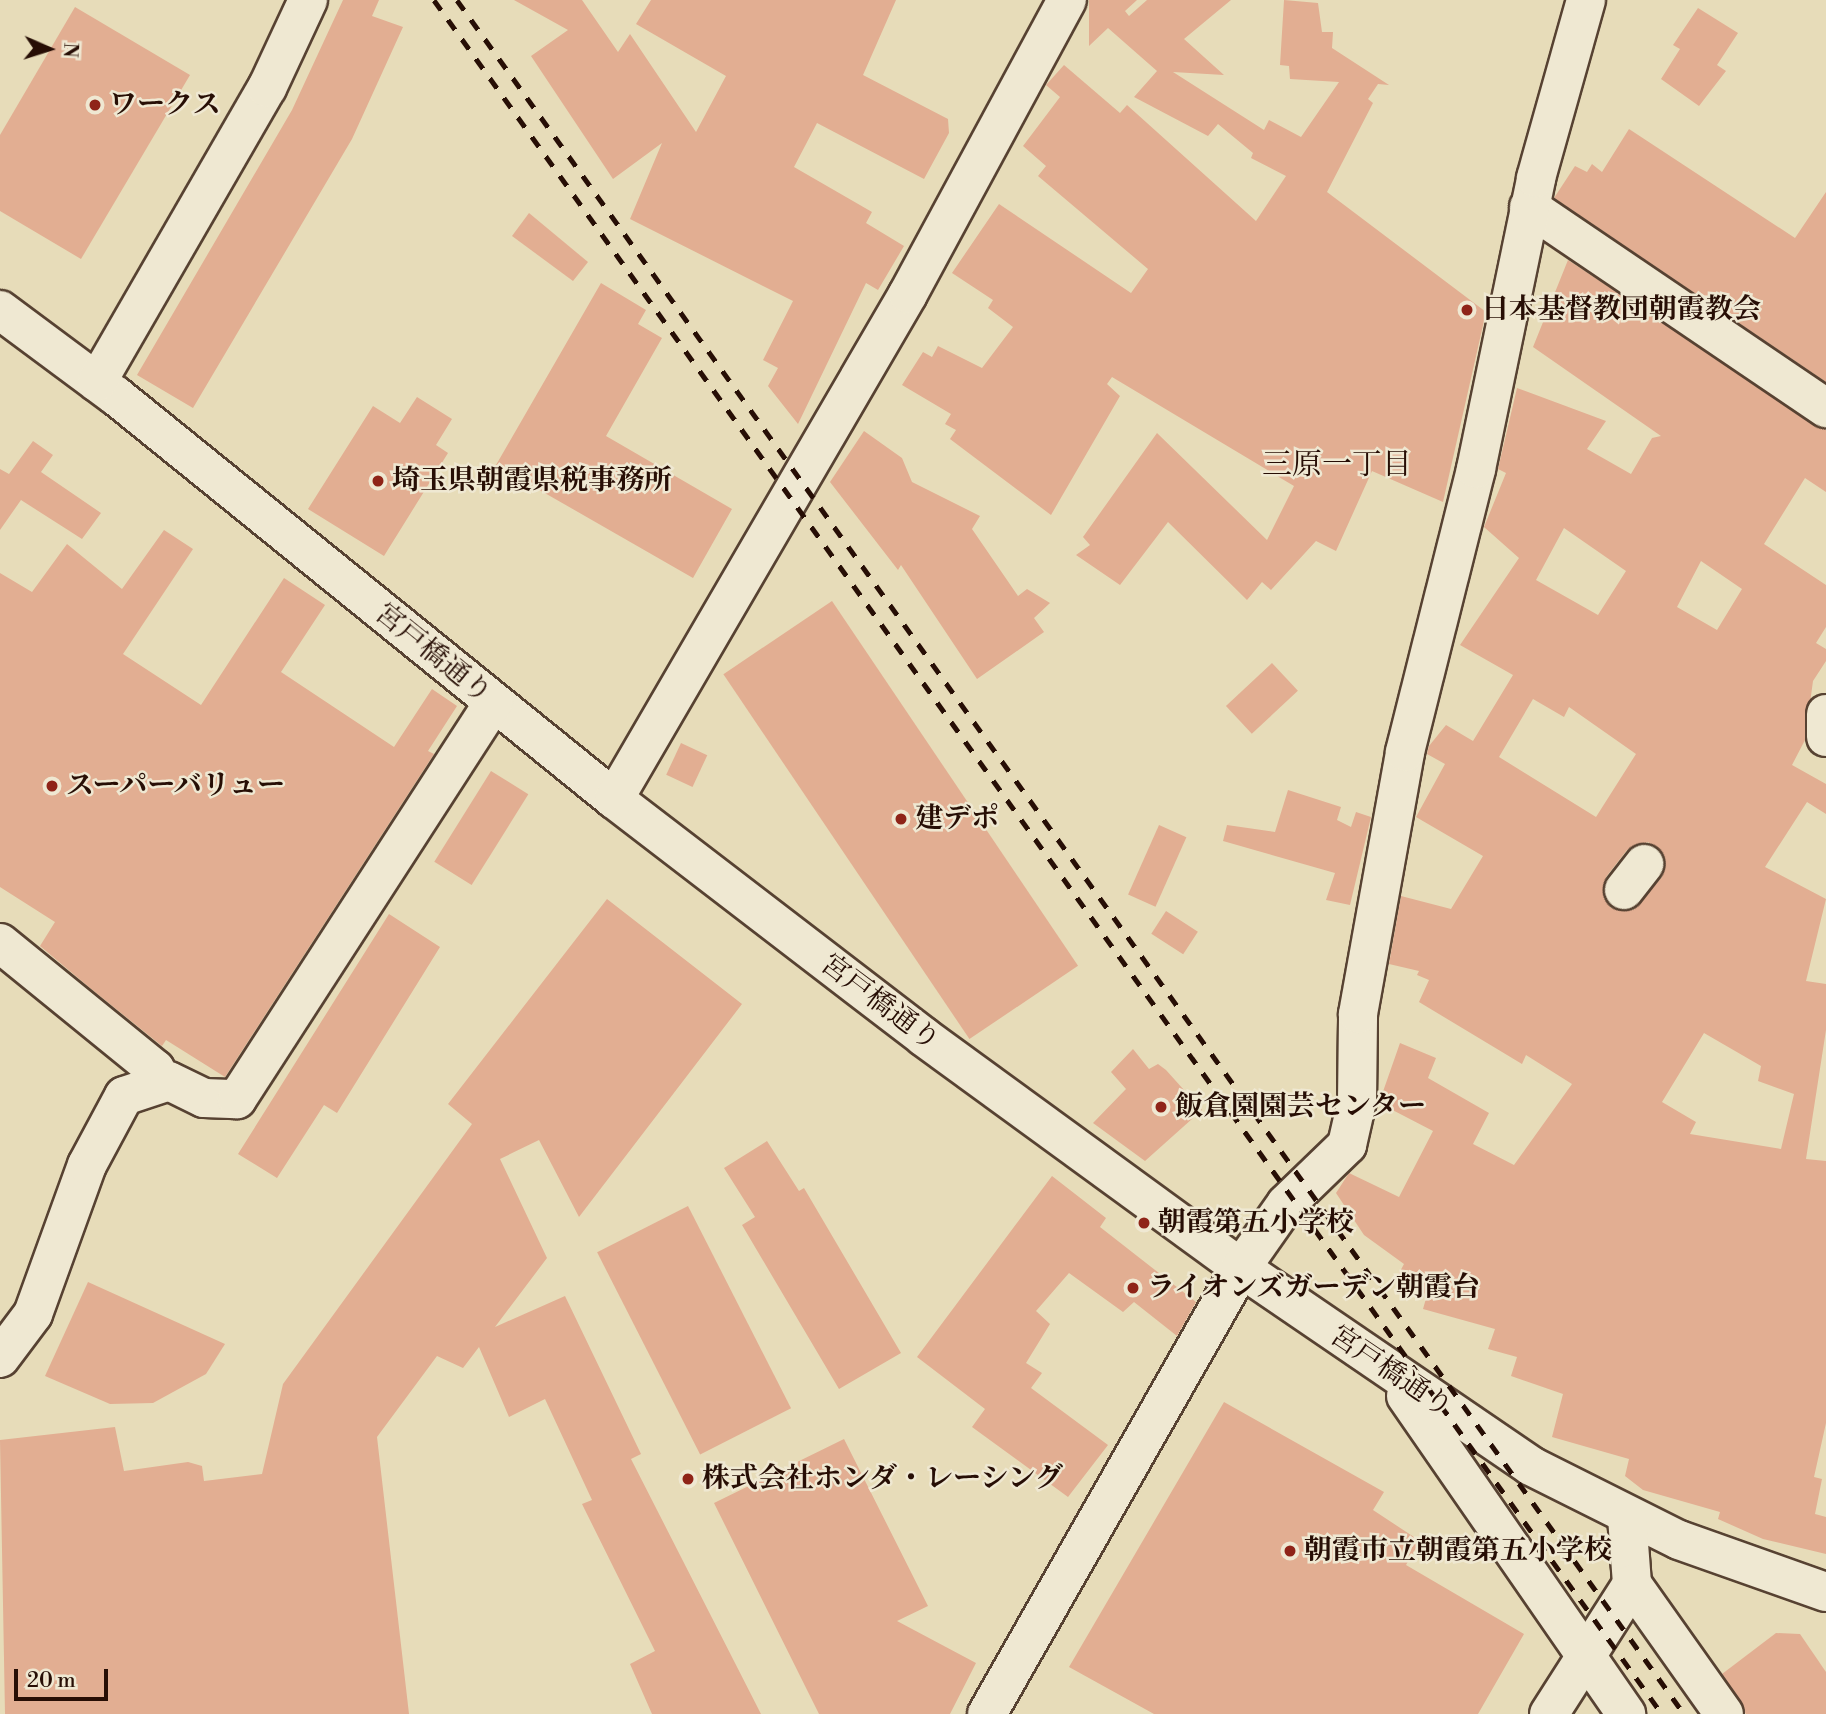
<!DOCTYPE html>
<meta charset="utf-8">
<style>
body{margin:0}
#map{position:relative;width:1826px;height:1714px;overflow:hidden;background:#e7dcb9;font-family:"Libre Bodoni","Noto Serif JP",serif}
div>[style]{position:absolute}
.building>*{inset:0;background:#e2ae92;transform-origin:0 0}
.roads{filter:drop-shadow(2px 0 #574232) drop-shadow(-2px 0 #574232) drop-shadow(0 2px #574232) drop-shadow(0 -2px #574232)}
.minor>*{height:38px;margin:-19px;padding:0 19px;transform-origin:19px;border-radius:19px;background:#efe8d2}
.rail>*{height:5px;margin-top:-2.5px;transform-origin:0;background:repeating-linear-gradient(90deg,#270e05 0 12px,transparent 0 24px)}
.dots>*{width:19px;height:19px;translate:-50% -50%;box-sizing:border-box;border:4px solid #efe8d2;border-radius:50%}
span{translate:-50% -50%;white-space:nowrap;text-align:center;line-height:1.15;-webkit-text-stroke:5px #efe8d2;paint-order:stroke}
.poi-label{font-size:28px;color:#270e05;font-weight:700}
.left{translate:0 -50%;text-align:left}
.street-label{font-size:28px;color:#270e05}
.neighbourhood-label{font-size:30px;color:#270e05}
.north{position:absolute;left:14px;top:14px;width:70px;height:70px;-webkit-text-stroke:5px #efe8d2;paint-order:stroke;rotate:93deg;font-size:19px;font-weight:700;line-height:28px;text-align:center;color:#270e05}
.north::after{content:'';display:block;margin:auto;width:24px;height:32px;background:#270e05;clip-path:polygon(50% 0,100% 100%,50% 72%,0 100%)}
.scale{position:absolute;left:14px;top:1669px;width:94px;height:32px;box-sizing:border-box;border:4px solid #270e05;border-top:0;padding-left:9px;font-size:21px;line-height:24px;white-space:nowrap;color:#270e05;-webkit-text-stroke:5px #efe8d2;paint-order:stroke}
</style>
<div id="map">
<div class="building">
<div style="clip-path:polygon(343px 0,379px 0,372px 16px,403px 27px,352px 139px,193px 408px,137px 375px,292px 110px)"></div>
<div style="clip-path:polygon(514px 0,582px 0,618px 52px,630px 34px,696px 132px,726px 76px,636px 24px,651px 0,896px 0,863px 75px,948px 119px,949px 133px,924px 179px,817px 123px,794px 167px,872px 212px,866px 223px,904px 246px,878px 290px,866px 283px,798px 424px,768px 386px,778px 368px,763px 360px,793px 301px,630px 219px,662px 143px,613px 179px,531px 56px,568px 30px)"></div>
<div style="clip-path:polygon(1089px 0,1137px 0,1125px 11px,1129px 16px,1147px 0,1231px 0,1184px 39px,1224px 75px,1173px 72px,1264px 130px,1269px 120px,1301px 137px,1339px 82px,1290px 79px,1289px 66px,1280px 65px,1284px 0,1318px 3px,1322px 32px,1333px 32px,1332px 48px,1389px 85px,1378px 84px,1368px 99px,1373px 103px,1327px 192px,1486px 312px,1443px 502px,1372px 471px,1336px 551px,1316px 541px,1271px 590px,1262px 582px,1247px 600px,1168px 522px,1120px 585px,1076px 555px,1090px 545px,1083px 537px,1157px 433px,1267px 540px,1294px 486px,1112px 377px,1107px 384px,1120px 396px,1051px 515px,950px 439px,956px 430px,945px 424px,951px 414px,902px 385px,923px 352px,932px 357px,938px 346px,982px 368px,1013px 327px,988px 308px,993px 300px,952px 273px,999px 204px,1131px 293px,1148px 269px,1038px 176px,1046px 166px,1023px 146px,1060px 97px,1046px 85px,1064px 65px,1120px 113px,1127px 105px,1256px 221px,1286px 176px,1251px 158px,1253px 153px,1218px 124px,1208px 136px,1134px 97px,1157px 71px,1108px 28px,1089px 46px)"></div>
<div style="clip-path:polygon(75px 7px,190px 75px,81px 259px,0 211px,0 135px)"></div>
<div style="clip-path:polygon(1698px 8px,1738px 33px,1717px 65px,1726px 71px,1699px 106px,1661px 79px,1680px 49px,1673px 45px)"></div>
<div style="clip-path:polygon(1629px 129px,1795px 238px,1826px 192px,1826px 382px,1554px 198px,1575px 166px,1587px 172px,1592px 164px,1602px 172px)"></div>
<div style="clip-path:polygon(529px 213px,588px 262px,573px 281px,512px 236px)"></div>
<div style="clip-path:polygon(evenodd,1568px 260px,1826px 430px,1826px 492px,1805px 478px,1764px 544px,1826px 585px,1826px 627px,1816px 643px,1826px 649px,1826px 661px,1813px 681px,1805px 740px,1792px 765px,1826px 784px,1826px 814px,1807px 802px,1765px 867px,1826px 899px,1806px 981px,1826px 984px,1826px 1030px,1806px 1159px,1826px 1161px,1826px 1423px,1814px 1477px,1822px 1479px,1815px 1514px,1826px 1517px,1826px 1554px,1763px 1539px,1718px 1519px,1720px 1512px,1643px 1490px,1625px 1476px,1629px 1459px,1552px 1437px,1563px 1394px,1511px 1376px,1517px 1357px,1488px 1349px,1495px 1329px,1423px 1309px,1427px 1295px,1397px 1277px,1404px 1264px,1364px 1235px,1336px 1193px,1349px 1173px,1399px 1197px,1433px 1131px,1379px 1103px,1400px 1043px,1436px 1058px,1428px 1078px,1489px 1113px,1473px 1144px,1514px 1165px,1572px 1084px,1526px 1055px,1522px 1064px,1419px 1002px,1429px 980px,1417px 975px,1419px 971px,1389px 964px,1401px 896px,1451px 909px,1483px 856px,1416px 817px,1445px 764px,1427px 754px,1429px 746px,1446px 725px,1473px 741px,1513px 675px,1460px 645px,1519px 558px,1484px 527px,1506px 473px,1498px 469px,1517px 388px,1606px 421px,1587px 449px,1631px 474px,1652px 438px,1661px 436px,1533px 347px,1568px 260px,1564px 528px,1626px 571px,1598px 615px,1536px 580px,1564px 528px,1568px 260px,1701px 561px,1742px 589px,1717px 630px,1677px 607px,1701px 561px,1568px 260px,1533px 699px,1564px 717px,1569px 707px,1636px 754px,1596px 817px,1499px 757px,1533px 699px,1568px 260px,1648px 842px,1664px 855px,1662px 877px,1633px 910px,1611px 908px,1604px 898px,1606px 877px,1627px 850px,1648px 842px,1568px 260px,1704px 1033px,1761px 1066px,1758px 1081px,1794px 1094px,1781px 1149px,1690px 1134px,1696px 1122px,1662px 1102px,1704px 1033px)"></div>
<div style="clip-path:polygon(601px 283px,646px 310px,638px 324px,662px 338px,606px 436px,732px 509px,693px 578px,496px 465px)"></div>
<div style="clip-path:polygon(417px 397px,452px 419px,436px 445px,448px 453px,384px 556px,308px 509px,373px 406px,400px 423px)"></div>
<div style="clip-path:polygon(864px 431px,902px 458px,912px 482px,980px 516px,972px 529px,1018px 596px,1027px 589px,1050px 603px,1034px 618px,1044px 632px,977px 679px,901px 565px,898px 570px,830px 482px)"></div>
<div style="clip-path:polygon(33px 441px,53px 455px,41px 472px,101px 513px,82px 539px,21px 500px,0 530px,0 469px,9px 474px)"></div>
<div style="clip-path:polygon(164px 530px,193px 549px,123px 654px,201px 705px,284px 578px,325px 605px,281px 672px,394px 747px,432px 689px,457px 706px,428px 751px,434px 754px,225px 1077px,166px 1040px,162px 1046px,90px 988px,40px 946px,55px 922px,0 887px,0 573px,32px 592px,67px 544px,122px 589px)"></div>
<div style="left:832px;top:601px;width:440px;height:131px;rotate:56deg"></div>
<div style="left:1272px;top:663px;width:38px;height:63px;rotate:47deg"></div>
<div style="left:681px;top:743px;width:29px;height:35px;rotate:25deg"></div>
<div style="left:491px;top:771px;width:44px;height:107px;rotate:32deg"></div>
<div style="clip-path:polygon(1288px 790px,1341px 807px,1337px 820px,1351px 827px,1356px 812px,1371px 817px,1350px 905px,1326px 900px,1335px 873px,1223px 841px,1227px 825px,1275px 832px)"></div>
<div style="left:1159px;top:825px;width:30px;height:76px;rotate:24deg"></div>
<div style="clip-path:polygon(607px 899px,742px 1004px,579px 1217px,539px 1140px,500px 1159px,547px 1258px,495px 1327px,565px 1296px,641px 1454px,631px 1459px,761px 1714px,652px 1714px,630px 1664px,655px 1651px,582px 1504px,592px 1500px,545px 1399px,509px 1417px,479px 1347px,463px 1368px,437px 1356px,377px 1437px,409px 1714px,5px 1714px,0 1440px,115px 1427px,124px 1471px,188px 1462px,202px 1466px,204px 1481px,262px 1474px,283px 1384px,472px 1124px,448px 1104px)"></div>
<div style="left:1166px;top:911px;width:38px;height:27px;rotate:33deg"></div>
<div style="clip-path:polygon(389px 914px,440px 947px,337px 1113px,324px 1105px,277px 1178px,238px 1154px)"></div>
<div style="clip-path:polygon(1133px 1049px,1149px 1069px,1158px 1064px,1166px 1070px,1202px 1110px,1145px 1161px,1093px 1123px,1126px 1089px,1111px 1072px)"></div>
<div style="clip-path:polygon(767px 1141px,799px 1191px,804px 1188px,901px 1353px,839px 1389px,742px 1225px,755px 1217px,724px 1168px)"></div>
<div style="clip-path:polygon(1052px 1176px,1106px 1218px,1100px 1227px,1196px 1302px,1177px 1336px,1134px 1302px,1123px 1312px,1069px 1273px,1036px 1311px,1050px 1324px,1026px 1363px,1042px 1373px,1031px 1388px,1108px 1445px,1068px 1497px,972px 1427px,985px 1409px,917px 1357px)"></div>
<div style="left:688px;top:1206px;width:227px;height:102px;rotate:63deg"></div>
<div style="clip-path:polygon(88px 1282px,225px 1344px,206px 1374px,153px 1403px,110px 1404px,45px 1376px)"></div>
<div style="clip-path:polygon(1224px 1402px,1384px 1492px,1373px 1510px,1420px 1541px,1406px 1565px,1524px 1634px,1478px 1714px,1154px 1714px,1069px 1667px)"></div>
<div style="clip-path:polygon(844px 1439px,928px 1606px,897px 1621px,976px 1663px,950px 1714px,819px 1714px,714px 1503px)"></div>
<div style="clip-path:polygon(1776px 1633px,1800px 1634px,1826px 1672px,1826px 1714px,1746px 1714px,1722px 1674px)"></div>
</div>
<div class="roads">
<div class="minor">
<div style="left:1529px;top:207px;width:359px;rotate:34.1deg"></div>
<div style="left:0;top:310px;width:144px;rotate:36.6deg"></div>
<div style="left:116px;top:396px;width:641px;rotate:38.98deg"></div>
<div style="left:614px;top:799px;width:391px;rotate:37.5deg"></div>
<div style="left:924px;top:1037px;width:392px;rotate:36.1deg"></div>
<div style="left:1241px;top:1268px;width:351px;rotate:34.3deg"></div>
<div style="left:1531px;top:1466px;width:165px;rotate:26.6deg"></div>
<div style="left:1679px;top:1540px;width:156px;rotate:19.5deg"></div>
<div style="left:97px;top:382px;width:340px;rotate:-60deg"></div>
<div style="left:267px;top:88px;width:97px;rotate:-65deg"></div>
<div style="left:1826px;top:714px;width:23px;rotate:90deg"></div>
<div style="left:614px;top:799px;width:584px;rotate:-59.79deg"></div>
<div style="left:908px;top:294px;width:334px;rotate:-61.6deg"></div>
<div style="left:1624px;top:890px;width:33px;rotate:-52deg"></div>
<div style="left:0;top:943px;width:200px;rotate:39.1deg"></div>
<div style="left:155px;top:1069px;width:13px;rotate:67deg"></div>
<div style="left:0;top:1358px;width:55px;rotate:-53.1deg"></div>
<div style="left:33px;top:1314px;width:158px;rotate:-70.1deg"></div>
<div style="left:87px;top:1165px;width:78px;rotate:-61.8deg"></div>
<div style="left:124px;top:1096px;width:47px;rotate:-18.4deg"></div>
<div style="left:169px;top:1081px;width:39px;rotate:26deg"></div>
<div style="left:204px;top:1098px;width:33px;rotate:2deg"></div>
<div style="left:237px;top:1099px;width:472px;rotate:-57.1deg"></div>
<div style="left:1406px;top:1396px;width:387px;rotate:55.3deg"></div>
<div style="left:1627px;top:1517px;width:67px;rotate:85.7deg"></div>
<div style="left:1632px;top:1584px;width:159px;rotate:54.7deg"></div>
<div style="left:987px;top:1714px;width:513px;rotate:-60.34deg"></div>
<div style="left:1241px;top:1268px;width:78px;rotate:-54.9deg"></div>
<div style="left:1286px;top:1204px;width:85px;rotate:-44deg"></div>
<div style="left:1347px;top:1145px;width:45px;rotate:-77.2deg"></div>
<div style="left:1357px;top:1101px;width:87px;rotate:-89.3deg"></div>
<div style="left:1358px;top:1014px;width:266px;rotate:-79.8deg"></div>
<div style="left:1405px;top:752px;width:292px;rotate:-75.9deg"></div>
<div style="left:1476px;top:469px;width:297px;rotate:-78.3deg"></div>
<div style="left:1536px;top:178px;width:185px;rotate:-74.3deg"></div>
<div style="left:1549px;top:1714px;width:154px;rotate:-57.4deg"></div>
</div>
</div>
<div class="rail">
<div style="left:434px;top:0;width:2109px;rotate:54.38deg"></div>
<div style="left:457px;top:0;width:2108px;rotate:54.4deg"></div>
</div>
<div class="dots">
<div style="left:95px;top:105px;background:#8f2418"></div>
<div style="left:1467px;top:310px;background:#8f2418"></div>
<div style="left:378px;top:481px;background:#8f2418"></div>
<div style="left:52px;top:786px;background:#8f2418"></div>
<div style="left:901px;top:819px;background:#8f2418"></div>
<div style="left:1161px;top:1107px;background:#8f2418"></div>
<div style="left:1144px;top:1223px;background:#8f2418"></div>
<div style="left:1133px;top:1288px;background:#8f2418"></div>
<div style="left:688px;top:1479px;background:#8f2418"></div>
<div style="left:1290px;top:1551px;background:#8f2418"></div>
</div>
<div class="poi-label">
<span class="left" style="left:109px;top:105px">ワークス</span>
<span class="left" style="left:1481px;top:310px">日本基督教団朝霞教会</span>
<span class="left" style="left:392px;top:481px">埼玉県朝霞県税事務所</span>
<span class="left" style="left:66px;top:786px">スーパーバリュー</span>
<span class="left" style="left:915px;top:819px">建デポ</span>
<span class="left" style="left:1175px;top:1107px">飯倉園園芸センター</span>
<span class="left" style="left:1158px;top:1223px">朝霞第五小学校</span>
<span class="left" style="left:1147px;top:1288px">ライオンズガーデン朝霞台</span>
<span class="left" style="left:702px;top:1479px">株式会社ホンダ・レーシング</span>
<span class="left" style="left:1304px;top:1551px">朝霞市立朝霞第五小学校</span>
</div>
<div class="street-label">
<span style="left:433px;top:654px;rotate:39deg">宮戸橋通り</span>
<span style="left:880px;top:1003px;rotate:37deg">宮戸橋通り</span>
<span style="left:1391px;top:1372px;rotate:34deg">宮戸橋通り</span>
</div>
<div class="neighbourhood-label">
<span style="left:1337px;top:465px">三原一丁目</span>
</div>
<div class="north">N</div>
<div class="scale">20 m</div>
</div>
